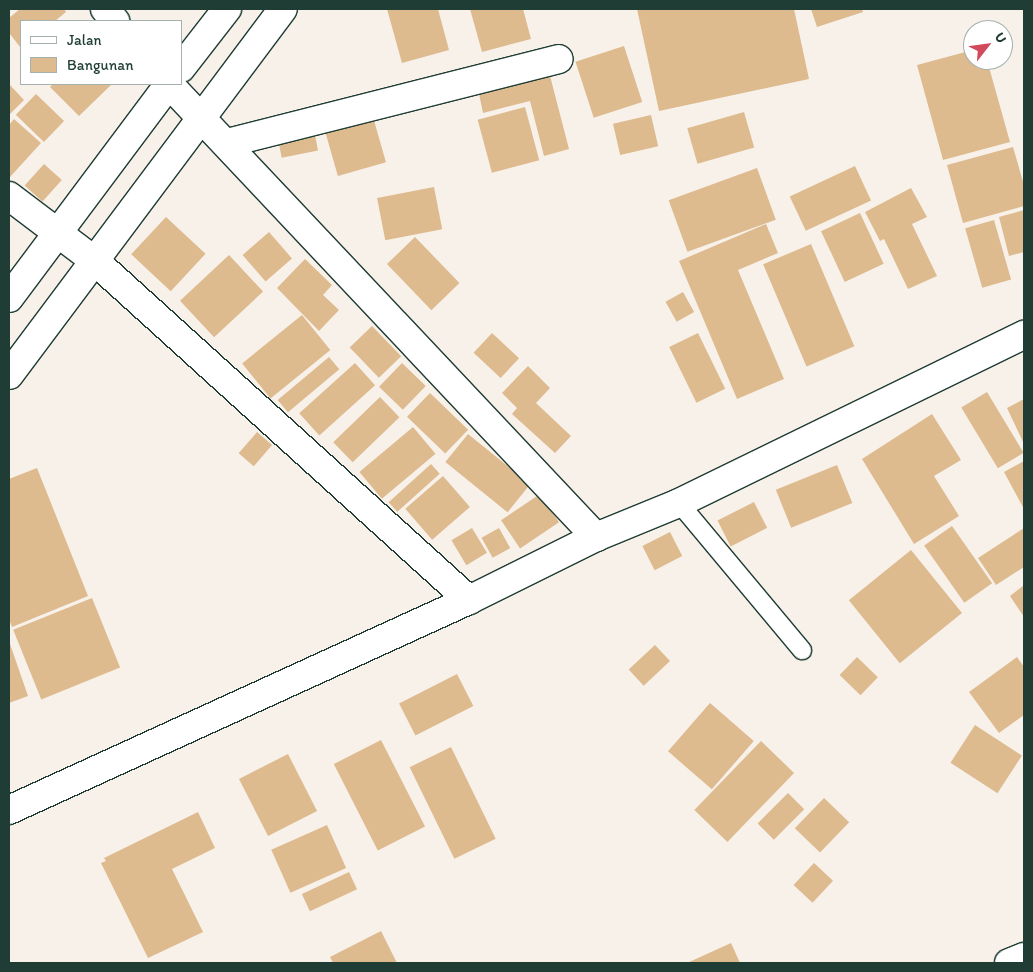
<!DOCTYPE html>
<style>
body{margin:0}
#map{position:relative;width:1033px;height:972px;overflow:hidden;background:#f8f1e9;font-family:Itim,sans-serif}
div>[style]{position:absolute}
.building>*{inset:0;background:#deba8f;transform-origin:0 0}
.roads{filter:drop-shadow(1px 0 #1f3d34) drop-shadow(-1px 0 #1f3d34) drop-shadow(0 1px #1f3d34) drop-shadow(0 -1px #1f3d34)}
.lane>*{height:18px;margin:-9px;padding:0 9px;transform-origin:9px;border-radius:9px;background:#fff}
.street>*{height:28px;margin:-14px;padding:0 14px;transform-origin:14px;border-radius:14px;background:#fff}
.secondary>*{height:28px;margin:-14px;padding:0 14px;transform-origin:14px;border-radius:14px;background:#fff}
.primary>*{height:28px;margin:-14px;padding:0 14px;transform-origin:14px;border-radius:14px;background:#fff}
span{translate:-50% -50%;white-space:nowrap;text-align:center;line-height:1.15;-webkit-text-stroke:4.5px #fff;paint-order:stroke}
.frame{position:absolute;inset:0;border:10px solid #1f3d34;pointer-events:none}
.legend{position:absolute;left:20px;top:20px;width:162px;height:65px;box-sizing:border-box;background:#fff;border:1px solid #a5b1ae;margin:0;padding:6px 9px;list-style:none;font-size:15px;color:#1f3d34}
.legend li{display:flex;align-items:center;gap:10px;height:25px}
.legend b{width:25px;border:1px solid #a5b1ae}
.north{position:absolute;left:963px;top:20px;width:50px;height:50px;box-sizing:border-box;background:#fff;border:1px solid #a5b1ae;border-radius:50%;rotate:60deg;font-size:14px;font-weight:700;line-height:20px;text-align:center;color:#1f3d34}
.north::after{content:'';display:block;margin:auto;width:18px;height:22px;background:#d1495b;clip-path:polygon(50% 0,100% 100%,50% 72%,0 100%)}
</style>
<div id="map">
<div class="building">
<div style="clip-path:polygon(20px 9px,64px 9px,66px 12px,55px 21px,21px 21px,21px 48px,9px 33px,9px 18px)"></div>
<div style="clip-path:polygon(387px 9px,438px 9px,449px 50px,402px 63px)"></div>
<div style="clip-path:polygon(470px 9px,523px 9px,531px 39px,482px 52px)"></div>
<div style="clip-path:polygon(637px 9px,794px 9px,809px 79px,659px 111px)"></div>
<div style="clip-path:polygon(811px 9px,862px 9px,863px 12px,817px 27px)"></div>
<div style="left:624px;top:46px;width:59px;height:51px;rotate:72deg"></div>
<div style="clip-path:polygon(973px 50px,973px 60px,987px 60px,1010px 142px,943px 160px,917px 65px)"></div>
<div style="clip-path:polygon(549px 72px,569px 149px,544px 156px,530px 101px,483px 113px,478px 89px)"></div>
<div style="clip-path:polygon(9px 84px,24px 100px,9px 115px)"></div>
<div style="clip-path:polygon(53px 84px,112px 84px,79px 116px,50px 87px)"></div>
<div style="left:36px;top:94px;width:39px;height:29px;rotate:44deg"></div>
<div style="left:525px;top:107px;width:55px;height:49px;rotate:75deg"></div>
<div style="left:744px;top:112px;width:37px;height:59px;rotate:74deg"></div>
<div style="left:651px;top:115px;width:32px;height:39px;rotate:77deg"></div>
<div style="left:373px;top:117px;width:47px;height:50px;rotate:74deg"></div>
<div style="clip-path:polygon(14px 119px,41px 143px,10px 177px,9px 125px)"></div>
<div style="left:314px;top:130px;width:21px;height:37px;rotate:79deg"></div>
<div style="clip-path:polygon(1013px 147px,1024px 185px,1024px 206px,963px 223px,947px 165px)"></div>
<div style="left:44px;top:164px;width:24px;height:29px;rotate:42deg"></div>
<div style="left:855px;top:166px;width:38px;height:72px;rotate:65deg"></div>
<div style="left:757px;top:168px;width:55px;height:94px;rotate:70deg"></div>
<div style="left:434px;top:187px;width:43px;height:58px;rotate:79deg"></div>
<div style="clip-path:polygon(911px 188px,927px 217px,912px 224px,937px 276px,908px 289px,884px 239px,880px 241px,865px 212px)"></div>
<div style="clip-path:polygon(1024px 210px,1024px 252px,1009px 256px,999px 217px)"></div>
<div style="left:860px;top:213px;width:56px;height:43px;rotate:65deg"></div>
<div style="left:166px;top:217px;width:54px;height:51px;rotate:43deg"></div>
<div style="left:994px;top:220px;width:62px;height:30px;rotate:74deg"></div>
<div style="clip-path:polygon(766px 224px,778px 253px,738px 270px,784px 379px,737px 399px,679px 261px)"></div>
<div style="left:269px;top:232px;width:35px;height:35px;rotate:49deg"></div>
<div style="left:415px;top:237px;width:64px;height:39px;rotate:46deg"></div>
<div style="left:811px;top:244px;width:111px;height:52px;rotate:67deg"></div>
<div style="left:229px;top:255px;width:50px;height:67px;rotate:47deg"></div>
<div style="clip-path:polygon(305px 259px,332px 285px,323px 295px,339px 310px,319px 331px,277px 288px)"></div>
<div style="left:683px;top:292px;width:23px;height:20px;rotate:61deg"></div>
<div style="left:302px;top:315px;width:45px;height:77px;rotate:51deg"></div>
<div style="left:372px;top:326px;width:42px;height:31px;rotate:46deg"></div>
<div style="left:492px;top:333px;width:37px;height:27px;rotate:43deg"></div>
<div style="left:698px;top:333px;width:62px;height:32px;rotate:64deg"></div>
<div style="left:329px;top:357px;width:16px;height:67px;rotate:50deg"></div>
<div style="left:355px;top:363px;width:30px;height:75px;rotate:48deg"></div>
<div style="left:402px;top:363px;width:33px;height:33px;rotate:44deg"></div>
<div style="clip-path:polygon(528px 366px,550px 388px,536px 403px,571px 436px,555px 453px,512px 414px,517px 408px,502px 393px)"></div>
<div style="left:987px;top:392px;width:71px;height:30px;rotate:59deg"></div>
<div style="left:430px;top:393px;width:53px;height:33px;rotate:44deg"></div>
<div style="left:380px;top:397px;width:28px;height:65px;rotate:46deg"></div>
<div style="clip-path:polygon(1024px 399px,1024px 444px,1007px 408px)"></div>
<div style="clip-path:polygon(932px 414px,961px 460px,934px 476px,959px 516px,914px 544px,862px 459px)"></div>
<div style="left:413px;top:427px;width:35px;height:70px;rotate:50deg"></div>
<div style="left:257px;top:432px;width:20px;height:28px;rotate:41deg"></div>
<div style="left:468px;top:434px;width:80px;height:36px;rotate:39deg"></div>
<div style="clip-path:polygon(1024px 461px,1024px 509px,1004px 472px)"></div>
<div style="left:431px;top:464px;width:13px;height:57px;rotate:48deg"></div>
<div style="left:837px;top:465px;width:41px;height:66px;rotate:68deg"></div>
<div style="clip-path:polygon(37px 468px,88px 596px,12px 627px,9px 619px,9px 479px)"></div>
<div style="left:443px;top:476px;width:41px;height:50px;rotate:49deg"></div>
<div style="left:540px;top:494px;width:34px;height:47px;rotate:56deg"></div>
<div style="left:754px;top:502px;width:29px;height:41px;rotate:63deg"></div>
<div style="left:952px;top:526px;width:70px;height:34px;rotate:55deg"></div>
<div style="left:472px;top:528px;width:29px;height:24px;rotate:59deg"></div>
<div style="left:499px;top:528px;width:23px;height:20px;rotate:61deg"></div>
<div style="clip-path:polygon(1024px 528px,1024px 567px,996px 585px,978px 558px)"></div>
<div style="left:670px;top:532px;width:27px;height:31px;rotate:63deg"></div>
<div style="left:911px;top:550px;width:81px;height:80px;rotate:51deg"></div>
<div style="clip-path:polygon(1024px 585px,1024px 617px,1010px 596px)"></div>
<div style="left:92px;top:598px;width:75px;height:85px;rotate:68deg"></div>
<div style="clip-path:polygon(9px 641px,28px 696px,9px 703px)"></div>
<div style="left:655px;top:645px;width:22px;height:36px;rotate:47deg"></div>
<div style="left:857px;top:657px;width:29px;height:25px;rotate:44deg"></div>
<div style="clip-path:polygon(1017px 657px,1024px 667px,1024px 715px,999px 733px,969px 692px)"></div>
<div style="left:457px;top:674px;width:36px;height:65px;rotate:63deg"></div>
<div style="left:710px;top:703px;width:58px;height:64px;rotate:41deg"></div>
<div style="left:975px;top:725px;width:56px;height:45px;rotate:33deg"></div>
<div style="left:381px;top:740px;width:97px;height:53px;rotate:63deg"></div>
<div style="left:761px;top:741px;width:46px;height:96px;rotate:44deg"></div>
<div style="left:451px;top:747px;width:102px;height:46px;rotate:64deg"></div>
<div style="left:288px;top:754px;width:64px;height:55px;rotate:63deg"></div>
<div style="left:788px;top:793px;width:23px;height:43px;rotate:45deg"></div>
<div style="left:824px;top:798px;width:35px;height:42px;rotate:44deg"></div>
<div style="clip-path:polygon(198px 812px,215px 848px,172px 869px,203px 932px,148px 958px,101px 863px,106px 861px,104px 858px)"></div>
<div style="left:327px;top:825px;width:47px;height:61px;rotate:66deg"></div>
<div style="left:814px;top:863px;width:26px;height:30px;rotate:43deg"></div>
<div style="left:349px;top:872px;width:19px;height:52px;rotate:65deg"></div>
<div style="clip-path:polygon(381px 931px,397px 963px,333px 963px,330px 957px)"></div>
<div style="clip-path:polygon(731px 943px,740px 963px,687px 963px)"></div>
</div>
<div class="roads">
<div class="lane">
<div style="left:679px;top:503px;width:192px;rotate:50.1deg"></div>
</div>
<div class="street">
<div style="left:105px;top:9px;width:16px;rotate:50deg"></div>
<div style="left:169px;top:84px;width:623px;rotate:46.69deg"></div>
<div style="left:227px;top:143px;width:342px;rotate:-14.2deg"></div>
<div style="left:9px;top:196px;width:108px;rotate:37.1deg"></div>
<div style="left:95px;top:261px;width:505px;rotate:42.19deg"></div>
<div style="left:1009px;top:963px;width:16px;rotate:-22deg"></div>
</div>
<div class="secondary">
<div style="left:181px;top:68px;width:75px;rotate:-52.1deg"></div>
<div style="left:9px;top:298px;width:267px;rotate:-53.2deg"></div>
<div style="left:9px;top:375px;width:457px;rotate:-53.2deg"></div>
</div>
<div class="primary">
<div style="left:9px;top:810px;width:506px;rotate:-24.54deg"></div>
<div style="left:469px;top:600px;width:142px;rotate:-26.4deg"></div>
<div style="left:596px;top:537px;width:90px;rotate:-22.3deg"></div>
<div style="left:679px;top:503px;width:384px;rotate:-26deg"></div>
</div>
</div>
<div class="frame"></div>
<ul class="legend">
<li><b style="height:6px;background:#fff"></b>Jalan</li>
<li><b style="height:14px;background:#deba8f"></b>Bangunan</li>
</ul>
<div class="north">U</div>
</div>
